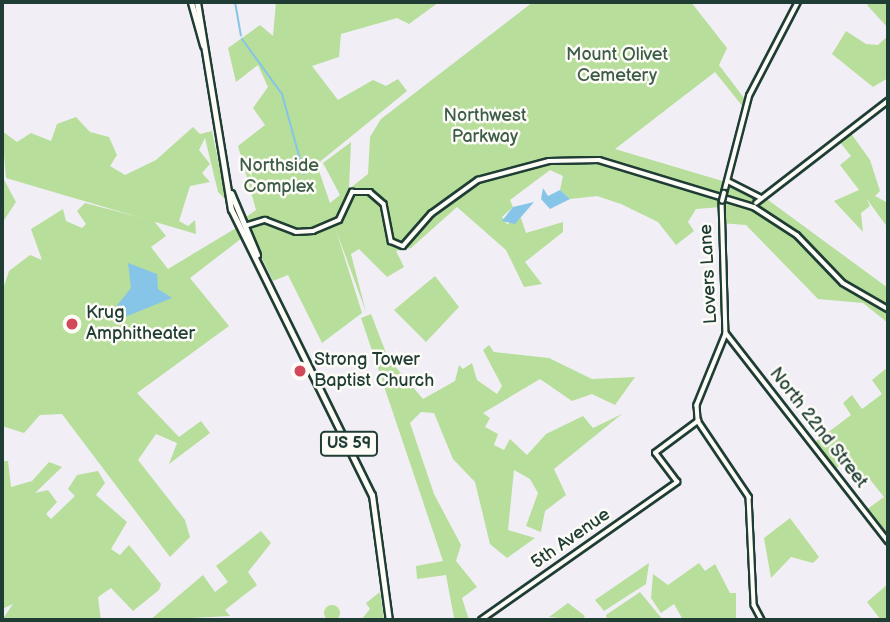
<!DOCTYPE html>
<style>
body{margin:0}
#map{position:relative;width:890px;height:622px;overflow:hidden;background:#f1eff5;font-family:"Balsamiq Sans",sans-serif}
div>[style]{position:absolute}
.green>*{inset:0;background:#b7de9a}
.round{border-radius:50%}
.water>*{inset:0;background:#86c5e7}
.stream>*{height:2px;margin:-1px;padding:0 1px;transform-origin:1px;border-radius:1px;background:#86c5e7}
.roads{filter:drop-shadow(2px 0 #1f3d34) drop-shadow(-2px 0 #1f3d34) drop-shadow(0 2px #1f3d34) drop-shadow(0 -2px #1f3d34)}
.minor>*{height:3.5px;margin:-1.75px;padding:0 1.75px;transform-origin:1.75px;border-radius:1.75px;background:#fdfcf7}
.major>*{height:5px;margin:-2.5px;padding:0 2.5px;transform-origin:2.5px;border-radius:2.5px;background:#fdfcf7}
.bridges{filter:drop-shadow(2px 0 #1f3d34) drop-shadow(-2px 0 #1f3d34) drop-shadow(0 2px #1f3d34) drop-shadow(0 -2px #1f3d34)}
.minor-bridge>*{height:3.5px;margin:-1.75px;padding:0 1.75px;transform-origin:1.75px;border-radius:1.75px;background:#fdfcf7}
.dots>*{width:19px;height:19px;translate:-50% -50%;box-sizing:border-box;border:4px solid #fdfcf7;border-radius:50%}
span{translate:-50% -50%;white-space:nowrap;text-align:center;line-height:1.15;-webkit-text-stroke:5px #fdfcf7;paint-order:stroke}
.shield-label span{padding:2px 5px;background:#fdfcf7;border:2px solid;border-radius:5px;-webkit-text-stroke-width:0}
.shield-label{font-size:16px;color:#1f3d34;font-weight:700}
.park-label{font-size:18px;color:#3d5d48}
.street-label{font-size:18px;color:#1f3d34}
.poi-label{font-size:18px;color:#1f3d34}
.left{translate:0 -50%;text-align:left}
.frame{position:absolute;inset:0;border:4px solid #1f3d34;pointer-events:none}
</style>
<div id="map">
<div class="green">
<div style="clip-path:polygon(276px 2px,439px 2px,409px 24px,397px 18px,341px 34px,339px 57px,312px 66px,338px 100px,373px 80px,386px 86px,398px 79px,407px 91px,311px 169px,318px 168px,330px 203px,340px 195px,323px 163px,351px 142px,349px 189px,368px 174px,370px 137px,381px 119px,533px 2px,691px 2px,727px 48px,719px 65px,744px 98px,744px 108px,715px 72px,615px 149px,756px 191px,888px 288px,888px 323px,863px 303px,818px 299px,746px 225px,720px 223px,721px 207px,696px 209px,688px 222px,694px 231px,676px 245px,658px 222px,621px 204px,597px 196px,570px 199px,560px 190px,563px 176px,550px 170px,510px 200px,513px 207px,502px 217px,507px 224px,521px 218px,526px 233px,563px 222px,563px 232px,525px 262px,542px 284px,524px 287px,506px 250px,457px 207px,411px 248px,396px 251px,404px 267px,387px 277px,359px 249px,351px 254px,366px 312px,336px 230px,362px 313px,322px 343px,288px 275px,273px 281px,243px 219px,256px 210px,238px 146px,265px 125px,253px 108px,268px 87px,258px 65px,236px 82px,228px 48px,260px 25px,273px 36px)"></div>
<div style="clip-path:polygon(870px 2px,888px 2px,888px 28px,867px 5px)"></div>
<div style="clip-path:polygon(846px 31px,866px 44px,878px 45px,888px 36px,888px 78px,873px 87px,832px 54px)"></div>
<div style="clip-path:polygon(76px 117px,90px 132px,109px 137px,117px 155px,110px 166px,125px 175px,156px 160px,193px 127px,200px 134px,212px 131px,226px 200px,218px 192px,205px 138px,199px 150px,210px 164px,202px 173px,210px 182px,190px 186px,179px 221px,188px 226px,195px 220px,196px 234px,6px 178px,2px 131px,17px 142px,31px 133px,51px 141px,57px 124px)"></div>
<div style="clip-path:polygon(850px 132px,870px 160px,880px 191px,875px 196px,888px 203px,888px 228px,866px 198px,870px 206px,861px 213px,863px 232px,834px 201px,859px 190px,840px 165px,851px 156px,839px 141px)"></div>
<div style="clip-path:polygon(2px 176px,16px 202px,2px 223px)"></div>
<div style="clip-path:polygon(85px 203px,154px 221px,166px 236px,151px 247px,168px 269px,236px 228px,242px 238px,190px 278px,229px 326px,137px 393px,179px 437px,201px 421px,210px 433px,169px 464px,177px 443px,156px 434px,138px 460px,185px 520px,190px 537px,170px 557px,62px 414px,40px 415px,24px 433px,2px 426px,2px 292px,9px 271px,30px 255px,42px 260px,31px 229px,63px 209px,66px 221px,82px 228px,86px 224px,77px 211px)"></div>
<div style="clip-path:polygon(435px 276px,459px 307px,426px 342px,394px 310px)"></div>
<div style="clip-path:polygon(371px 314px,388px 358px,423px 399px,455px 381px,459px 365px,463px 369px,472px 363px,477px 380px,497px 394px,502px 386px,483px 350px,489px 345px,494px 352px,549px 358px,592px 379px,635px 377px,615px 405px,592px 394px,572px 401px,540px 379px,483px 413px,490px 418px,485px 427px,498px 434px,494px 445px,504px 450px,510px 439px,527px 455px,546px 434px,583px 416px,593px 428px,622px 414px,554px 469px,566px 495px,545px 511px,541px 532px,526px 526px,538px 493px,530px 479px,514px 470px,508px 530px,535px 538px,507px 558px,490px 544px,475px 482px,453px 459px,434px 413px,421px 412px,410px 423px,434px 494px,461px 545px,456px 561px,477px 587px,462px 598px,469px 620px,454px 618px,446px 575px,417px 579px,416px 566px,443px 561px,361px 318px)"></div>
<div style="clip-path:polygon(888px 367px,888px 539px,866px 510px,884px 497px,868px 477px,863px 480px,848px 460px,835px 469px,814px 443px,851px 415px,843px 403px,852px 395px,862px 409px,882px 394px,872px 380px)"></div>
<div style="clip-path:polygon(2px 461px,8px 461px,11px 487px,32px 481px,49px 462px,62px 467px,35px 493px,48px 490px,57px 502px,46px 514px,51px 519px,75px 496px,68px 489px,77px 475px,98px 471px,105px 483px,96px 495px,127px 522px,111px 549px,120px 555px,129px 545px,161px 584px,159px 590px,133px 611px,111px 588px,98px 597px,101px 620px,2px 620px,13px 604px,2px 609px)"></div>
<div style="clip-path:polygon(790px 518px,819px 557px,813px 563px,791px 557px,771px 578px,764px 538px)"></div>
<div style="clip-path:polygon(261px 531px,271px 543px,248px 572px,257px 585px,225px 610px,230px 616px,150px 620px,203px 575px,215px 592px,228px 582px,216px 566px)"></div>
<div style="clip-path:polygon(649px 563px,646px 584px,604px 611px,595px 600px)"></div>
<div style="clip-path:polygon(699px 563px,705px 571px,715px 564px,730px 593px,736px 593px,736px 620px,683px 620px,674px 604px,661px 613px,651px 598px,653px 574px,668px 585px)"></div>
<div style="clip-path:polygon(888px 584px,888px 620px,881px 620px,867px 602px)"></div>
<div style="clip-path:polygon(380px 592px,384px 620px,361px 620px,370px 609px,366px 603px)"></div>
<div style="clip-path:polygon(640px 592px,663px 620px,607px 620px,606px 615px)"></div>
<div style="clip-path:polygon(568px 603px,585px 616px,582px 620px,549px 617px)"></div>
<div class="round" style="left:324px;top:605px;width:16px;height:16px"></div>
</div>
<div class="water">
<div style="clip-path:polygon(543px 188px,548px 196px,560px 190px,570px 199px,550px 209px,541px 199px)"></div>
<div style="clip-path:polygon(534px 202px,515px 224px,502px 221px,513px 207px)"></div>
<div style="clip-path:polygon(128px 263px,157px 274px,158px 289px,172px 298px,115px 321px,111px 313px,131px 288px)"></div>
</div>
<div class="stream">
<div style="left:235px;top:2px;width:34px;rotate:80deg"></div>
<div style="left:242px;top:39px;width:68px;rotate:54deg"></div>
<div style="left:282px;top:94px;width:83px;rotate:74.6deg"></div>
</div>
<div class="roads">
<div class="minor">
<div style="left:728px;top:181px;width:36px;rotate:27deg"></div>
<div style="left:724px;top:193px;width:100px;rotate:-75.5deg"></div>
<div style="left:749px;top:96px;width:106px;rotate:-62.5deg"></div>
<div style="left:722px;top:201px;width:133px;rotate:88.3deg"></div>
<div style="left:726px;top:334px;width:77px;rotate:112.2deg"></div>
<div style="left:697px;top:405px;width:16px;rotate:86deg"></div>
<div style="left:698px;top:421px;width:92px;rotate:56.1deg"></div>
<div style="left:749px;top:497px;width:108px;rotate:87.3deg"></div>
<div style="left:754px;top:605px;width:17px;rotate:62deg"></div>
<div style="left:756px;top:203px;width:167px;rotate:-37.7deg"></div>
<div style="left:245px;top:226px;width:21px;rotate:-17deg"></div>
<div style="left:265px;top:220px;width:33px;rotate:21deg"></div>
<div style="left:296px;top:232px;width:17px;rotate:-3deg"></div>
<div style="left:313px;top:231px;width:28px;rotate:-23deg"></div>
<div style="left:339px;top:220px;width:31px;rotate:-65deg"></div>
<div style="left:352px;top:192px;width:18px"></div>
<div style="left:370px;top:192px;width:18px;rotate:41deg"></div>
<div style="left:384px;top:204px;width:38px;rotate:79deg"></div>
<div style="left:391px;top:241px;width:13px;rotate:23deg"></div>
<div style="left:403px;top:246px;width:43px;rotate:-48.8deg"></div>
<div style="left:431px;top:214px;width:58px;rotate:-35.9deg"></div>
<div style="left:478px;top:180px;width:73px;rotate:-15deg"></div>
<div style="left:549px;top:161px;width:50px;rotate:-1.1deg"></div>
<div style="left:599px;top:160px;width:162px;rotate:16.9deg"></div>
<div style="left:754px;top:207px;width:51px;rotate:33.1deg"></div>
<div style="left:797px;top:235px;width:66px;rotate:46.2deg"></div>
<div style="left:843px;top:283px;width:52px;rotate:30deg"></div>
<div style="left:726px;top:333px;width:264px;rotate:52.1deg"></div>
<div style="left:481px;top:620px;width:240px;rotate:-35.1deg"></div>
<div style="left:677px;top:482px;width:36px;rotate:-127deg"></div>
<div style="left:655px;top:453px;width:54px;rotate:-36.7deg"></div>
</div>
<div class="major">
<div style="left:191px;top:2px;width:45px;rotate:74.4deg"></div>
<div style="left:197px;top:2px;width:210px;rotate:80.7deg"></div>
<div style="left:231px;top:209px;width:319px;rotate:63.8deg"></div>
<div style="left:372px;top:495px;width:126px;rotate:82.3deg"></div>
<div style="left:231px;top:193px;width:67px;rotate:67.2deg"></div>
</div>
</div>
<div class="bridges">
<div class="minor-bridge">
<div style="left:722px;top:201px;width:8px;rotate:-76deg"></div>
</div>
</div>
<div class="dots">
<div style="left:72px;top:324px;background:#d1495b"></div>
<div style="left:300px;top:371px;background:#d1495b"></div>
</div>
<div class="shield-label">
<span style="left:349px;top:444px">US 59</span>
</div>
<div class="park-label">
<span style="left:617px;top:66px">Mount Olivet<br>Cemetery</span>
<span style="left:485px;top:127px">Northwest<br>Parkway</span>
<span style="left:279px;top:177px">Northside<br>Complex</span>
</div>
<div class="street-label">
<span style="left:709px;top:274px;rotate:-93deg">Lovers Lane</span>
<span style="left:818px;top:428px;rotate:52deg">North 22nd Street</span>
<span style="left:571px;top:539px;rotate:-35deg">5th Avenue</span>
</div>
<div class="poi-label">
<span class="left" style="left:86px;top:324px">Krug<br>Amphitheater</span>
<span class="left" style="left:314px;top:371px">Strong Tower<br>Baptist Church</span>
</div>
<div class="frame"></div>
</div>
